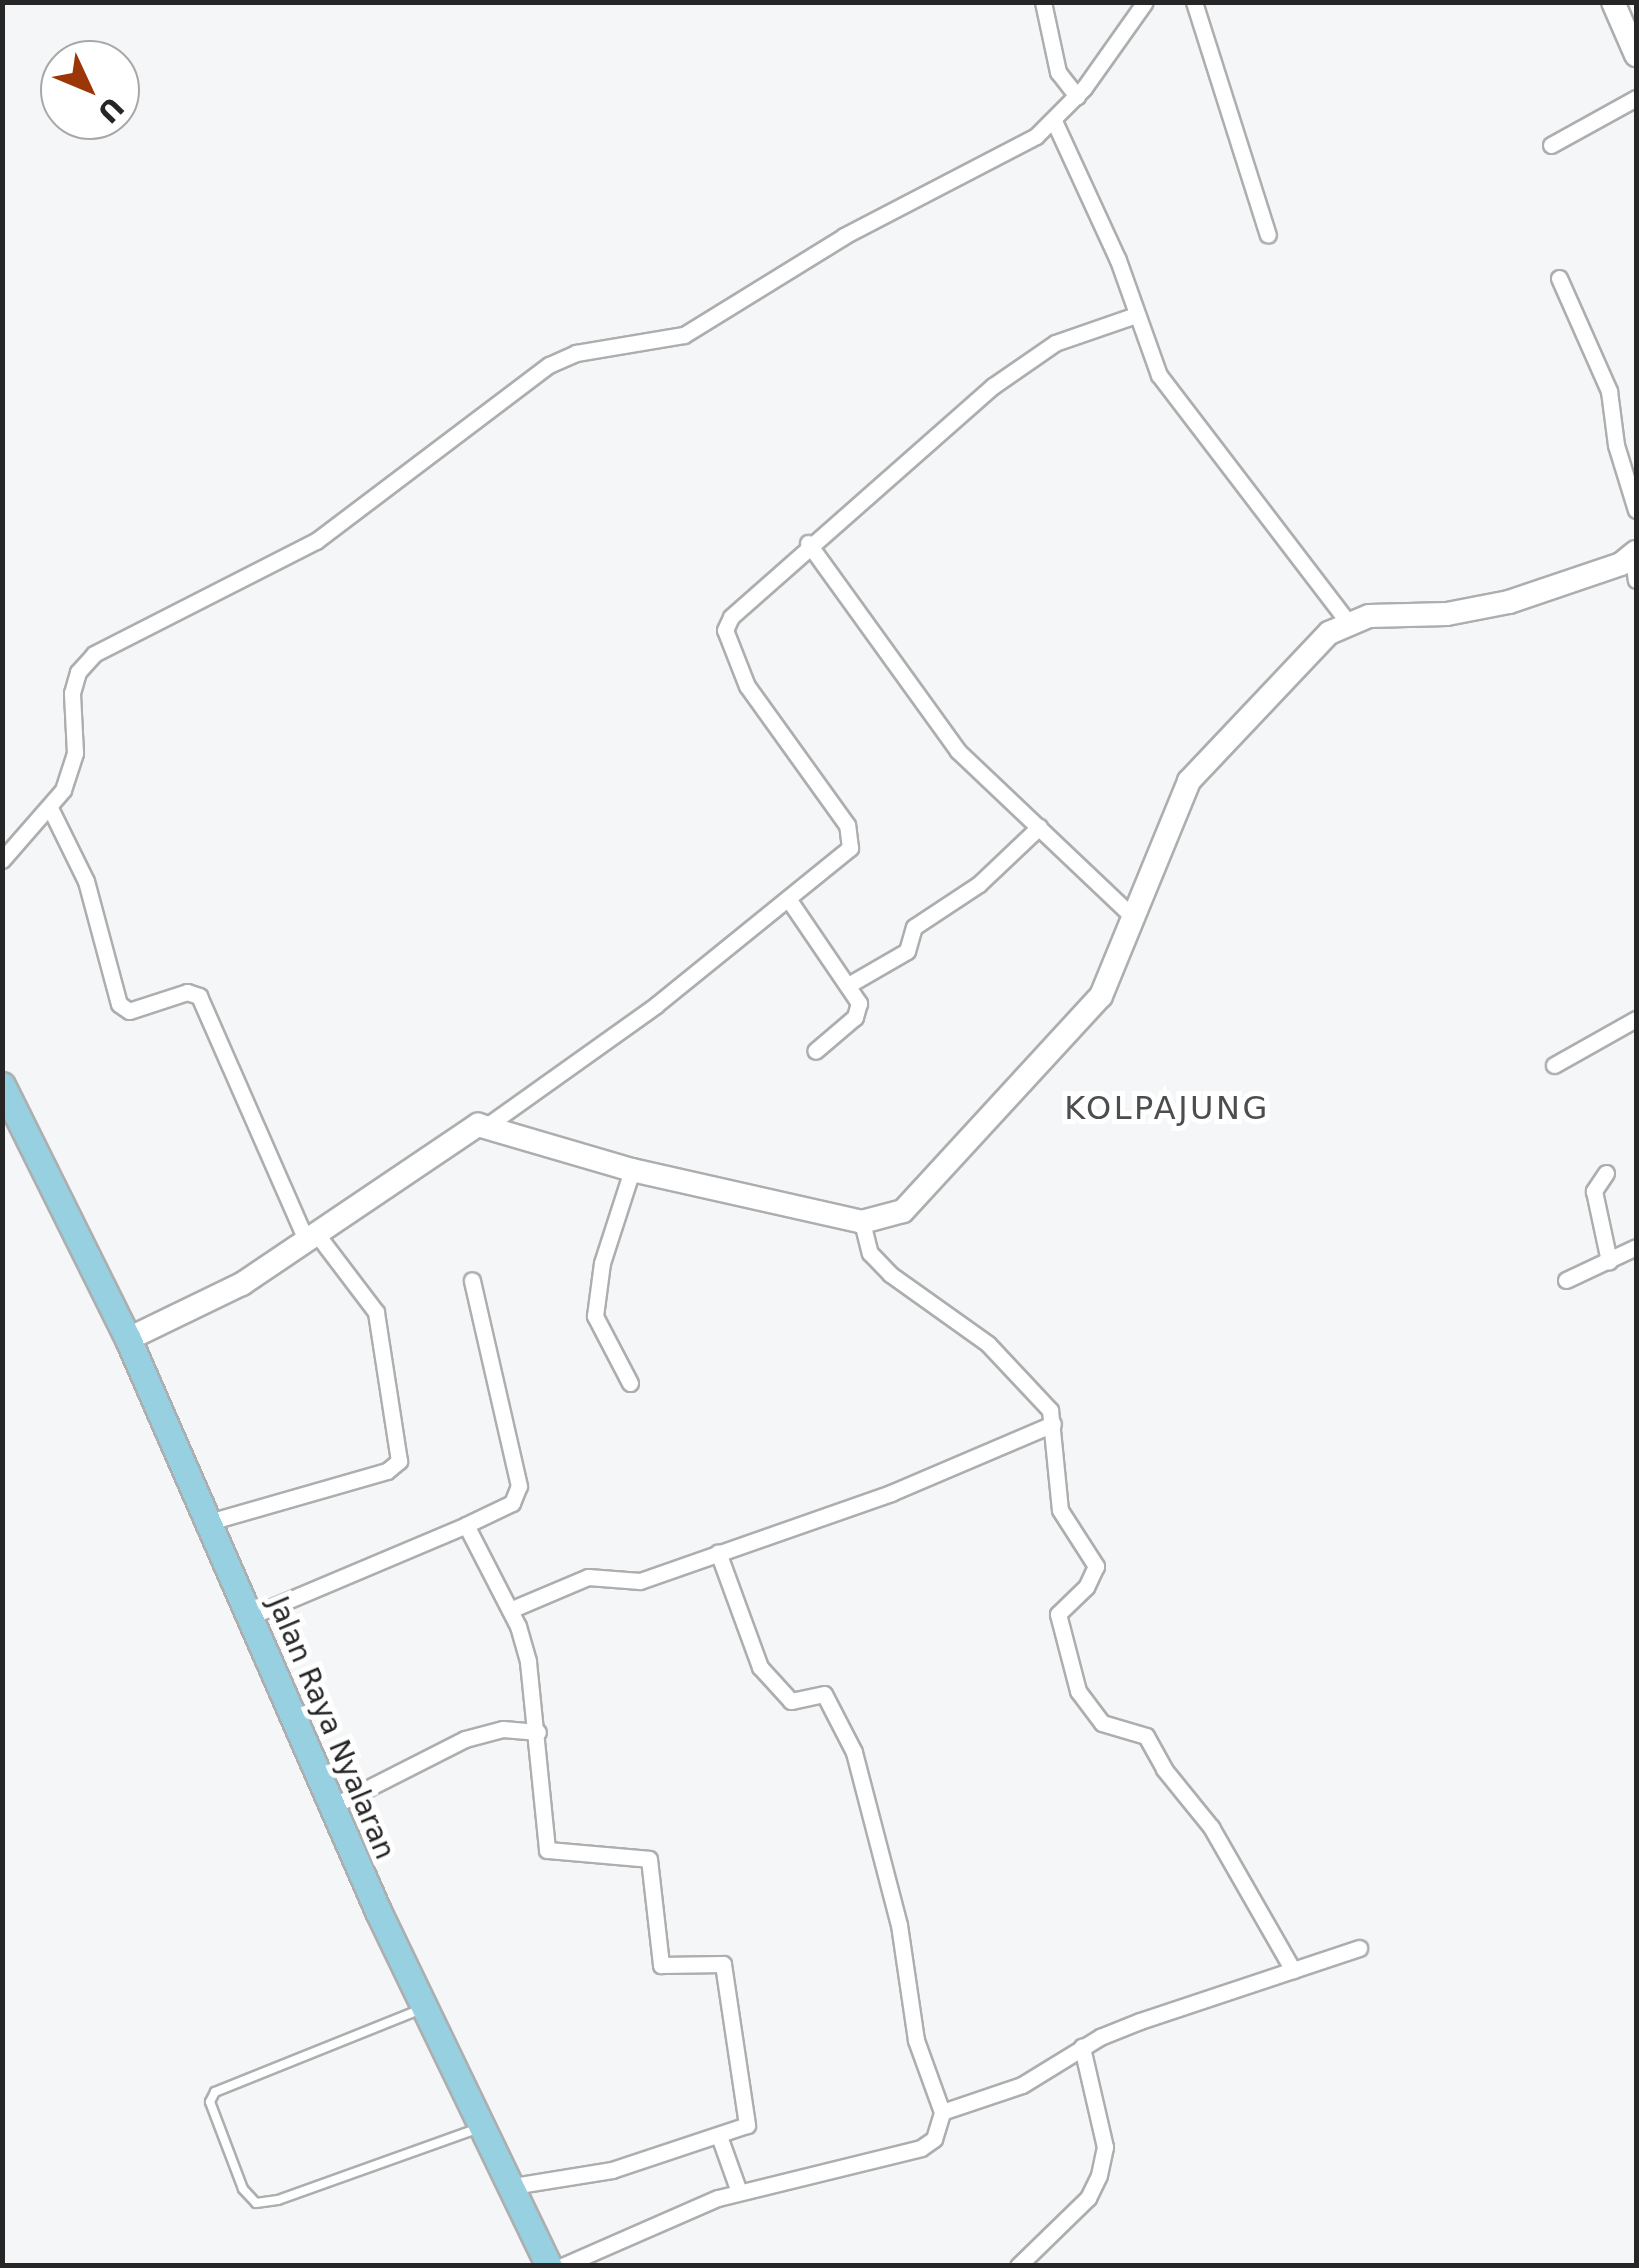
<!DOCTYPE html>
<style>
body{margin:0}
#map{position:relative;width:1639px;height:2268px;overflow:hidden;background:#f5f6f7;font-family:"DejaVu Sans",sans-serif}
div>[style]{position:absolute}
.roads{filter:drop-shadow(2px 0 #acaeaf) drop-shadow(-2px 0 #acaeaf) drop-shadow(0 2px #acaeaf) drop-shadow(0 -2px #acaeaf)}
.lane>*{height:8px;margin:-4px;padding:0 4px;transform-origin:4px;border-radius:4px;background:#fff}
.street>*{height:15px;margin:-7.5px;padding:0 7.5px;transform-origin:7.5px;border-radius:7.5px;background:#fff}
.secondary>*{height:22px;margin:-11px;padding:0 11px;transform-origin:11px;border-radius:11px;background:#fff}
.primary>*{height:25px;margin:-12.5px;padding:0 12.5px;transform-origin:12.5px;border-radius:12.5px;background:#97d1e1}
span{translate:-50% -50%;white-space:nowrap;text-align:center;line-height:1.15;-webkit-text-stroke:10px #fff;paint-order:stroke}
.street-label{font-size:28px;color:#262627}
.quarter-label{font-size:32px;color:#4c4d4e;letter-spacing:2.5px}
.frame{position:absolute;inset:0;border:5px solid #262627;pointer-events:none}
.north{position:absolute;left:40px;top:40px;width:100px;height:100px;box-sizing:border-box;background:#fff;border:2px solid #a8a8a9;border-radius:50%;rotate:134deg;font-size:28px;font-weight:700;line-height:40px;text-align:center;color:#262627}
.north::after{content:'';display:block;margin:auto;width:35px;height:45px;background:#9b3606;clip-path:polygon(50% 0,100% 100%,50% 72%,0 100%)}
</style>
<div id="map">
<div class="roads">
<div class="lane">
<div style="left:419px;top:2010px;width:220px;rotate:158.1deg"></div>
<div style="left:215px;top:2092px;width:11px;rotate:117deg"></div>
<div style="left:210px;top:2102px;width:93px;rotate:69.2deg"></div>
<div style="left:243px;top:2189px;width:19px;rotate:47deg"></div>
<div style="left:256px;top:2203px;width:22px;rotate:-8deg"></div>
<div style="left:278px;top:2200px;width:214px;rotate:-19.7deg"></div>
</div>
<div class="street">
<div style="left:1043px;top:2px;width:72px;rotate:77.9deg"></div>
<div style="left:1058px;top:72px;width:31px;rotate:52deg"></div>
<div style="left:1194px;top:2px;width:244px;rotate:72.4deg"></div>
<div style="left:1054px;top:121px;width:153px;rotate:65.3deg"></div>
<div style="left:1118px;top:260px;width:122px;rotate:70.4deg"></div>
<div style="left:1159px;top:375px;width:310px;rotate:52.6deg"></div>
<div style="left:1551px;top:145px;width:97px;rotate:-28.9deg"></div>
<div style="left:1559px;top:278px;width:124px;rotate:66.1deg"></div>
<div style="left:1609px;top:391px;width:54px;rotate:82.6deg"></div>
<div style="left:1616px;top:445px;width:68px;rotate:72.9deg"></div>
<div style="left:808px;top:543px;width:256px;rotate:54.2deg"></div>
<div style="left:958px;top:751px;width:243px;rotate:43.5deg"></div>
<div style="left:1633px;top:557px;width:23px;rotate:83deg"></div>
<div style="left:51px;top:810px;width:79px;rotate:63.8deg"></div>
<div style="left:86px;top:881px;width:127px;rotate:75deg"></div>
<div style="left:119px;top:1004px;width:12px;rotate:35deg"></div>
<div style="left:129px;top:1011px;width:61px;rotate:-18.1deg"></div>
<div style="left:187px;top:992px;width:13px;rotate:18deg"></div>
<div style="left:199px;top:996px;width:266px;rotate:66.3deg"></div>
<div style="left:2px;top:860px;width:93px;rotate:-48.9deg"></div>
<div style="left:63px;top:790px;width:39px;rotate:-72deg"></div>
<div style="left:75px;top:753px;width:60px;rotate:-92.9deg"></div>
<div style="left:72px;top:693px;width:22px;rotate:-74deg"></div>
<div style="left:78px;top:672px;width:24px;rotate:-48deg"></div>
<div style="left:94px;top:654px;width:249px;rotate:-27deg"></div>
<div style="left:316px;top:541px;width:292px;rotate:-37.1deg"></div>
<div style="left:549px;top:365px;width:30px;rotate:-24deg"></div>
<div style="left:576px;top:353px;width:109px;rotate:-9.5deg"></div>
<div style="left:684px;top:335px;width:188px;rotate:-31.7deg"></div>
<div style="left:844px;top:236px;width:216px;rotate:-27.5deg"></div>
<div style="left:1036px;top:136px;width:68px;rotate:-45deg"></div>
<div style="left:1084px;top:88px;width:105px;rotate:-54.7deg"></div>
<div style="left:789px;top:900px;width:125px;rotate:55.8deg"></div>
<div style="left:859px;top:1003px;width:15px;rotate:106deg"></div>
<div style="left:855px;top:1017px;width:52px;rotate:139.6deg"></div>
<div style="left:850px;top:984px;width:66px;rotate:-30.1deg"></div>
<div style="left:907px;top:951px;width:25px;rotate:-74deg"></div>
<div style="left:914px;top:927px;width:78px;rotate:-33.5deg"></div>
<div style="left:979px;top:884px;width:83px;rotate:-43.5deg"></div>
<div style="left:1554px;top:1065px;width:94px;rotate:-29.3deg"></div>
<div style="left:488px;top:1125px;width:206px;rotate:-35.5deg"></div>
<div style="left:656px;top:1005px;width:250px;rotate:-39deg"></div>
<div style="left:850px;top:848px;width:23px;rotate:-97deg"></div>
<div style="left:847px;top:825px;width:171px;rotate:-125.7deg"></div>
<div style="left:747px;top:686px;width:60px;rotate:-111.4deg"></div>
<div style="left:725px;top:630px;width:14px;rotate:-65deg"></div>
<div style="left:731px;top:617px;width:349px;rotate:-41.4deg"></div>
<div style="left:993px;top:386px;width:75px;rotate:-34.7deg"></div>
<div style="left:1055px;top:343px;width:86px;rotate:-19.1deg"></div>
<div style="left:1606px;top:1173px;width:22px;rotate:124deg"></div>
<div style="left:1594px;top:1191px;width:72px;rotate:77.9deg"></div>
<div style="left:862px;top:1222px;width:32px;rotate:76deg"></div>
<div style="left:870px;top:1253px;width:29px;rotate:46deg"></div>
<div style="left:890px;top:1274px;width:120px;rotate:35.5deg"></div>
<div style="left:988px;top:1344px;width:91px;rotate:46.8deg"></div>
<div style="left:1050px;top:1410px;width:100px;rotate:84.3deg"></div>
<div style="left:1060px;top:1510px;width:67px;rotate:57.3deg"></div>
<div style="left:1096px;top:1566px;width:23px;rotate:115deg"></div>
<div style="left:1086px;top:1587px;width:39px;rotate:136deg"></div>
<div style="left:1058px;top:1614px;width:80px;rotate:75.4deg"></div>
<div style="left:1078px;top:1691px;width:40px;rotate:53deg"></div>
<div style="left:1102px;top:1723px;width:46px;rotate:16.5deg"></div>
<div style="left:1146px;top:1736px;width:38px;rotate:61deg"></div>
<div style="left:1164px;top:1769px;width:75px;rotate:51deg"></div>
<div style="left:1211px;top:1827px;width:165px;rotate:60.2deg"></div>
<div style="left:1566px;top:1280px;width:77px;rotate:-25.2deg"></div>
<div style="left:630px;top:1383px;width:76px;rotate:-117.6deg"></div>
<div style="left:595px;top:1316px;width:53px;rotate:-82.5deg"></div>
<div style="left:602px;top:1263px;width:98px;rotate:-72.1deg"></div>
<div style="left:209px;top:1522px;width:185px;rotate:-16deg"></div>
<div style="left:387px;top:1471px;width:16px;rotate:-40deg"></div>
<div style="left:399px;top:1461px;width:151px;rotate:-98.8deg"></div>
<div style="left:376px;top:1312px;width:99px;rotate:-127.2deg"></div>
<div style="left:466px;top:1525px;width:51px;rotate:-25.6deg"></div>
<div style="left:512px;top:1503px;width:18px;rotate:-68deg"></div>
<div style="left:519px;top:1486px;width:211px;rotate:-102.9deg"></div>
<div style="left:510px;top:1610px;width:85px;rotate:-22.9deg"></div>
<div style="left:588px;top:1577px;width:52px;rotate:4.4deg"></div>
<div style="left:640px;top:1581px;width:266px;rotate:-19.3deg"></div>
<div style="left:891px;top:1493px;width:176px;rotate:-23.1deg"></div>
<div style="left:251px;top:1616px;width:233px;rotate:-22.9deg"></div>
<div style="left:466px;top:1525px;width:114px;rotate:62.8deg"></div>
<div style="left:518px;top:1626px;width:37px;rotate:74deg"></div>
<div style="left:528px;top:1662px;width:189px;rotate:84.2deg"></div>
<div style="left:547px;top:1850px;width:102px;rotate:5deg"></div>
<div style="left:649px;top:1859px;width:107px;rotate:83.5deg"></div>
<div style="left:661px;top:1965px;width:62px;rotate:-0.9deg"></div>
<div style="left:723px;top:1964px;width:163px;rotate:81.5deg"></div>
<div style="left:747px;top:2125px;width:142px;rotate:161.6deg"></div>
<div style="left:612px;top:2170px;width:106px;rotate:170.8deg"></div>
<div style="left:333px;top:1806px;width:148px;rotate:-26.9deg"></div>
<div style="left:465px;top:1739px;width:39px;rotate:-15deg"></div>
<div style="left:503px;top:1729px;width:35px;rotate:5deg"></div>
<div style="left:942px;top:2112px;width:84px;rotate:-18.6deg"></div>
<div style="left:1022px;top:2085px;width:92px;rotate:-31.6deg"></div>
<div style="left:1100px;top:2037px;width:43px;rotate:-21.8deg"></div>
<div style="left:1140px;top:2021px;width:231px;rotate:-18.4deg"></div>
<div style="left:719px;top:2136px;width:59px;rotate:70.3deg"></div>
<div style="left:562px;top:2266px;width:170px;rotate:-23.6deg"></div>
<div style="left:718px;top:2198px;width:209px;rotate:-13.8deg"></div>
<div style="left:921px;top:2148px;width:16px;rotate:-35deg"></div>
<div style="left:934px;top:2139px;width:28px;rotate:-73deg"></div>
<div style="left:942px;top:2112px;width:77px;rotate:-109.9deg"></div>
<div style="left:916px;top:2040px;width:116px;rotate:-98.4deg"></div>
<div style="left:899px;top:1925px;width:179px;rotate:-104.6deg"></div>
<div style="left:854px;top:1752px;width:65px;rotate:-117.3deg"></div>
<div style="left:824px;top:1694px;width:34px;rotate:168deg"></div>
<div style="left:791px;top:1701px;width:46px;rotate:-132.4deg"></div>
<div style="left:760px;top:1667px;width:122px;rotate:-110.1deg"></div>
<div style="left:1018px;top:2266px;width:98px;rotate:-44.2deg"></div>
<div style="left:1088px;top:2198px;width:25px;rotate:-64deg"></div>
<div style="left:1099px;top:2175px;width:29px;rotate:-78deg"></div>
<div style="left:1105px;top:2147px;width:103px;rotate:-103deg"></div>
</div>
<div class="secondary">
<div style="left:1613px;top:2px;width:58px;rotate:66.5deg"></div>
<div style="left:128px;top:1339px;width:127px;rotate:-25.8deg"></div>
<div style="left:242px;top:1284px;width:285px;rotate:-34deg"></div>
<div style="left:478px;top:1125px;width:160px;rotate:16.3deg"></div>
<div style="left:632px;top:1170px;width:236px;rotate:12.7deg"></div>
<div style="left:862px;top:1222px;width:42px;rotate:-15deg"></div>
<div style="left:903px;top:1211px;width:292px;rotate:-47.4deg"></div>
<div style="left:1101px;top:996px;width:232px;rotate:-67.7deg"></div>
<div style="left:1189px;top:781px;width:204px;rotate:-46.6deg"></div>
<div style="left:1329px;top:633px;width:43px;rotate:-23deg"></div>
<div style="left:1369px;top:616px;width:78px;rotate:-1.5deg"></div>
<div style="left:1447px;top:614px;width:63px;rotate:-11deg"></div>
<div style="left:1509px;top:602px;width:118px;rotate:-18.7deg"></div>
<div style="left:1621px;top:564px;width:19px;rotate:-39deg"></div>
</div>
<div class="primary">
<div style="left:2px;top:1085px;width:284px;rotate:63.6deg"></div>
<div style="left:128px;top:1339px;width:624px;rotate:66.39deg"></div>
<div style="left:378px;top:1911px;width:394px;rotate:64.3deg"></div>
</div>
</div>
<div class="street-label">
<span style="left:331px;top:1728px;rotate:67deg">Jalan Raya Nyalaran</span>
</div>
<div class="quarter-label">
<span style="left:1167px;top:1108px">KOLPAJUNG</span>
</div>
<div class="frame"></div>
<div class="north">U</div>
</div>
